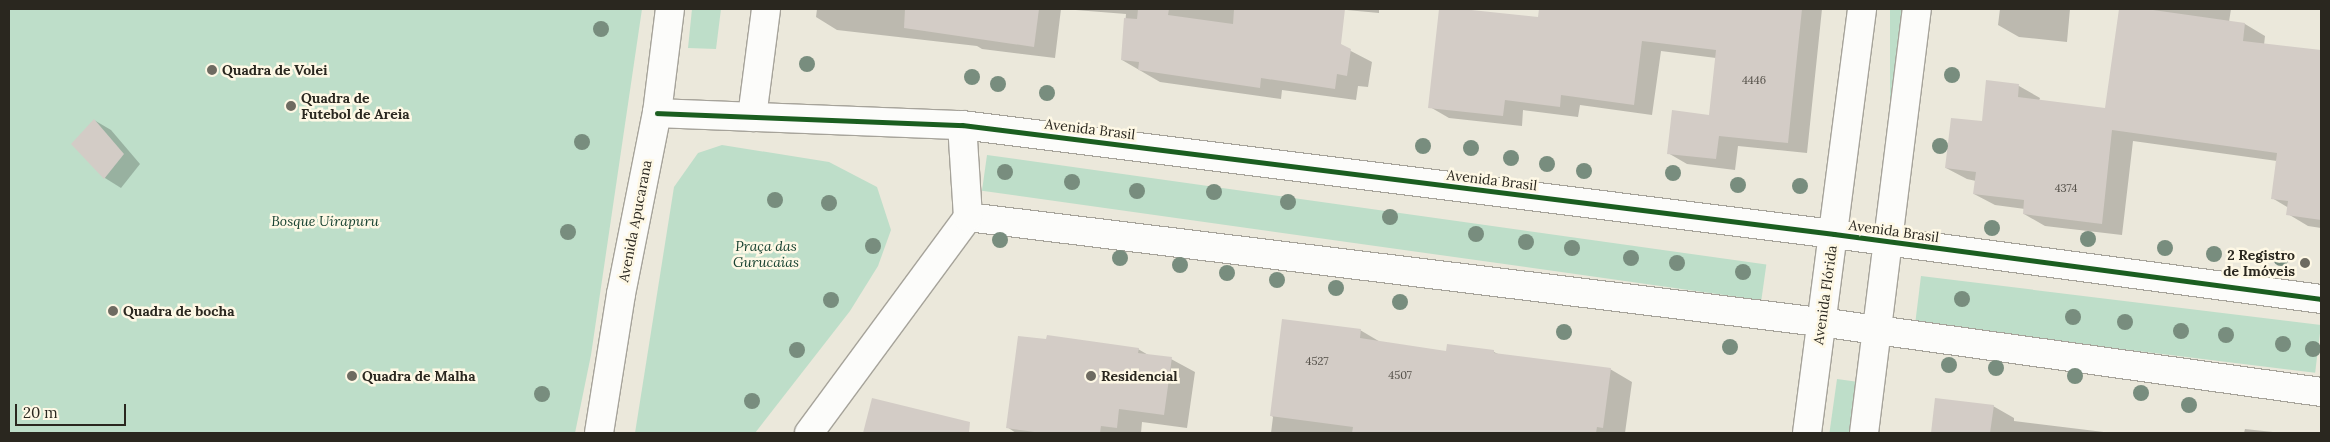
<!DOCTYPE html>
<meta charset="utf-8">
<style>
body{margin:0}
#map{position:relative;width:2330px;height:442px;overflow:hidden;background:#ebe8db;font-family:Lora,serif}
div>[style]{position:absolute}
.green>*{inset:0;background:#bedec9;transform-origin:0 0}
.shadow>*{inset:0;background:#0003}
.building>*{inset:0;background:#d3ccc6}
.roads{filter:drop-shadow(1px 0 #a6a39a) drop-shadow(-1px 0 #a6a39a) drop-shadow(0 1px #a6a39a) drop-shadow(0 -1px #a6a39a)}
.secondary>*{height:28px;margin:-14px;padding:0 14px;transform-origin:14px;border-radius:14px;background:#fcfcfa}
.cycleway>*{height:5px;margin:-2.5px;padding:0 2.5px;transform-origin:2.5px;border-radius:2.5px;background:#1b5e20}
.trees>*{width:16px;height:16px;margin:-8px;border-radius:50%;background:#788d7e}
.dots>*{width:14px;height:14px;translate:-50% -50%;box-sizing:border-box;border:2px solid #fef8e5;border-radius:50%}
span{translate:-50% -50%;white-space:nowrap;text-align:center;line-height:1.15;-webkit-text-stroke:5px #fef8e5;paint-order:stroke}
.number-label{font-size:11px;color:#545049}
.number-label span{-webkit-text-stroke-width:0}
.poi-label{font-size:14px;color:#2a271f;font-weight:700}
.left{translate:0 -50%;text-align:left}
.right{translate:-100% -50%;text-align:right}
.street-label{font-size:14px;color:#2a271f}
.park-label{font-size:14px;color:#194332;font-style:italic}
.frame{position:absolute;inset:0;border:10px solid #2a271f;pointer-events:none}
.scale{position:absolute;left:15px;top:404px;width:111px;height:22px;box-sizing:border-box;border:2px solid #2a271f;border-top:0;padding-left:6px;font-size:15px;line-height:18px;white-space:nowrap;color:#2a271f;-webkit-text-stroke:4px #fef8e5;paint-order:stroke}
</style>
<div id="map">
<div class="green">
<div style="clip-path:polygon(9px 9px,642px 9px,591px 355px,575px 433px,9px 433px)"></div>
<div style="clip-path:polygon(692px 9px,721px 9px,716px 49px,688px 48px)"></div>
<div style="left:1890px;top:9px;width:20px;height:155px"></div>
<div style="clip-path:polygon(722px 145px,829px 162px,877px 187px,891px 230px,878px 266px,850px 311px,755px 433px,635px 433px,674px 187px,698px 153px)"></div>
<div style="left:987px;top:155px;width:787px;height:36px;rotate:8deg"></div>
<div style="left:1921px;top:276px;width:403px;height:48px;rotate:7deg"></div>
<div style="left:1837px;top:379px;width:22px;height:55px;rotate:8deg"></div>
</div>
<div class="shadow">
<div style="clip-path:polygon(817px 9px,1061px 9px,1055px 58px,982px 49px,977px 46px,837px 30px,816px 17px)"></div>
<div style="clip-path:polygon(1063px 9px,1270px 9px,1372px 62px,1368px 87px,1358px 86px,1356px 100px,1282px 90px,1281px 99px,1160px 82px,1122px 60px,1126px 14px)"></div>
<div style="clip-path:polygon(1336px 9px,1379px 9px,1379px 13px)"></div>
<div style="clip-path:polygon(1440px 9px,1509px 15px,1580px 37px,1583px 9px,1822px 9px,1807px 153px,1738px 146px,1735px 170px,1687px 164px,1668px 153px,1710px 116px,1716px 58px,1661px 51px,1652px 115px,1580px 105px,1578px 117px,1523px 110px,1522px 126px,1449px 118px,1430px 107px)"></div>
<div style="clip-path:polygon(2000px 9px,2070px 9px,2067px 42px,2019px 37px,1998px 25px)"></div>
<div style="clip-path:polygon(2120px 9px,2231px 9px,2229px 22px,2245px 24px,2265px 36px,2264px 45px,2321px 51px,2321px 228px,2308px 226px,2288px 214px,2289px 208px,2272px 198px,2277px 161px,2133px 141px,2122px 235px,2045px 226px,2024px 214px,2025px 209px,1995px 205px,1974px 194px,1976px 181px,1967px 179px,1946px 168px,1983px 122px,1988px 82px,2019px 86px,2040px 98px,2039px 101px,2106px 109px)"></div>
<div style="clip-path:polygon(94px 120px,111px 130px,140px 164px,121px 188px,105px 178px,73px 144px)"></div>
<div style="clip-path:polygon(1360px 330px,1382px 343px,1447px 352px,1494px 352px,1500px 355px,1610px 369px,1632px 382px,1625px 433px,1271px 433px,1273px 417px,1271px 415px)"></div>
<div style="clip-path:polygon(1138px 349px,1150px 356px,1171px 359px,1195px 372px,1187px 428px,1142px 422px,1141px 433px,1016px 433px,1007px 427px)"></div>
<div style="clip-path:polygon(873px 399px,968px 431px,967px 433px,865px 433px)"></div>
<div style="clip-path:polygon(1936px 400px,1993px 406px,2014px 418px,2014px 421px,2112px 433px,1932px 433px)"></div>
<div style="clip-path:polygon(2245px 429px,2273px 432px,2275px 433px,2244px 433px)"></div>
</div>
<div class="building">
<div style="clip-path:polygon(905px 9px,1039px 9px,1034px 47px,904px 28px)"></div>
<div style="clip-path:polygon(1138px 9px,1169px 9px,1168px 15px,1233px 24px,1234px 9px,1345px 9px,1341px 44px,1351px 49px,1347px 76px,1337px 74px,1335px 89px,1261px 78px,1260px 88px,1138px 70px,1139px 62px,1121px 60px,1124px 18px,1137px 19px)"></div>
<div style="clip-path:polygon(1439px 9px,1462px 9px,1538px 17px,1539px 9px,1802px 9px,1788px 143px,1719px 136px,1716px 159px,1667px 154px,1672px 110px,1709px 115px,1716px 50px,1642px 41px,1634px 105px,1561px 95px,1560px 107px,1505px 100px,1503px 116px,1428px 108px)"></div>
<div style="clip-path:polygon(2119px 9px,2146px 9px,2245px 23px,2243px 41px,2321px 50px,2321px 220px,2286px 215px,2288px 201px,2271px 199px,2277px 153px,2112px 130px,2102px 224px,2023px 214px,2024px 200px,1973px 194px,1976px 172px,1945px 168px,1951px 118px,1982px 121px,1986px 80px,2019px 84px,2018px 97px,2105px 108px)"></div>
<div style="clip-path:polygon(94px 119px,124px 154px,104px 179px,71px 144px)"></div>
<div style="clip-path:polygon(1282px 319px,1361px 329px,1360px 338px,1446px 351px,1447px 344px,1494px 350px,1494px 353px,1611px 368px,1603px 428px,1597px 427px,1596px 433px,1352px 433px,1353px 427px,1270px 416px)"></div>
<div style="clip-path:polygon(1047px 335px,1139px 348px,1138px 353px,1172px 357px,1164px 415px,1119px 409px,1117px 428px,1101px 426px,1100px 433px,1042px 433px,1006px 428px,1018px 336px,1046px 339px)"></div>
<div style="clip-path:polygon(872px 398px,970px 422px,969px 433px,863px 433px)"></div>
<div style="clip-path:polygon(1935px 398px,1994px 405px,1990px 433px,1931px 433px)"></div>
</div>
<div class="roads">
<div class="secondary">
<div style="left:657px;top:113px;width:305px;rotate:2.3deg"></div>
<div style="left:962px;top:125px;width:879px;rotate:7.13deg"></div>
<div style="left:1834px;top:234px;width:491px;rotate:7.6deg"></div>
<div style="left:752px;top:117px;width:109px;rotate:-82.6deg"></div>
<div style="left:968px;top:217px;width:858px;rotate:7.03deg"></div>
<div style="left:1820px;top:322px;width:506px;rotate:7.95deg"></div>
<div style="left:599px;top:433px;width:141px;rotate:-81deg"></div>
<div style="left:621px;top:294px;width:185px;rotate:-78.8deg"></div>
<div style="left:657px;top:113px;width:105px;rotate:-82.9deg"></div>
<div style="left:809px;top:433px;width:268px;rotate:-53.6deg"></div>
<div style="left:968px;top:217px;width:92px;rotate:-93.7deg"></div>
<div style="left:1807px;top:433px;width:428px;rotate:-82.6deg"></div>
<div style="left:1864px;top:433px;width:427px;rotate:-82.9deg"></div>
</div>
</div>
<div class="cycleway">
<div style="left:657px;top:113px;width:305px;rotate:2.3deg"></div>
<div style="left:962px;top:125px;width:879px;rotate:7.13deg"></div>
<div style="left:1834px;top:234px;width:491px;rotate:7.6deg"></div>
</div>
<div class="trees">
<div style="left:601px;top:29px"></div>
<div style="left:807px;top:64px"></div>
<div style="left:1952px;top:75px"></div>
<div style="left:972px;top:77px"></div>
<div style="left:998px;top:84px"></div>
<div style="left:1047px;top:93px"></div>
<div style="left:582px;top:142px"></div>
<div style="left:1423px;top:146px"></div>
<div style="left:1940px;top:146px"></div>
<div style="left:1471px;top:148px"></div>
<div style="left:1511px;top:158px"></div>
<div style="left:1547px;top:164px"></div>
<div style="left:1584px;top:171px"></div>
<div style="left:1005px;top:172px"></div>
<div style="left:1673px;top:173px"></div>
<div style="left:1072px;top:182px"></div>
<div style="left:1738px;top:185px"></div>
<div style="left:1800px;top:186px"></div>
<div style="left:1137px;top:191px"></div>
<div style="left:1214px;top:192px"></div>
<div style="left:775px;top:200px"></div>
<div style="left:1288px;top:202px"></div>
<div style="left:829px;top:203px"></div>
<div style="left:1390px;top:217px"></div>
<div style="left:1992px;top:228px"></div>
<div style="left:568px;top:232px"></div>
<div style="left:1476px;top:234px"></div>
<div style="left:2088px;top:239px"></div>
<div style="left:1000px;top:240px"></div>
<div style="left:1526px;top:242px"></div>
<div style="left:873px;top:246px"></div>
<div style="left:1572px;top:248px"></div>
<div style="left:2165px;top:248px"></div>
<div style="left:2214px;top:254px"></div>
<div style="left:1120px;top:258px"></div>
<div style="left:1631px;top:258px"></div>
<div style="left:2281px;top:258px"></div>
<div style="left:1677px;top:263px"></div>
<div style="left:1180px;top:265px"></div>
<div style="left:1743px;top:272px"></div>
<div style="left:1227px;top:273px"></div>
<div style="left:1277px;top:280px"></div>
<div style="left:1336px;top:288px"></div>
<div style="left:1962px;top:299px"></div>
<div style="left:831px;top:300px"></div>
<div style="left:1400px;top:302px"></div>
<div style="left:2073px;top:317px"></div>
<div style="left:2125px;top:322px"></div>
<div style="left:2181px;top:331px"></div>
<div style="left:1564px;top:332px"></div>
<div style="left:2226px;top:335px"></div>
<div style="left:2283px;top:344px"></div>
<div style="left:1730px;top:347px"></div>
<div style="left:2313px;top:349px"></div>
<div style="left:797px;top:350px"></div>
<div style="left:1949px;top:365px"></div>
<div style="left:1996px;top:368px"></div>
<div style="left:2075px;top:376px"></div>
<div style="left:2141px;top:393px"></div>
<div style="left:542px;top:394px"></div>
<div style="left:752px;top:401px"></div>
<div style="left:2189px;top:405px"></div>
</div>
<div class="dots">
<div style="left:212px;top:70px;background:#6e6b61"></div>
<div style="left:291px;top:106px;background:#6e6b61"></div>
<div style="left:2305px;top:263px;background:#6e6b61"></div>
<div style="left:113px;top:311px;background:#6e6b61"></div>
<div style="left:352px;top:376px;background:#6e6b61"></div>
<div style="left:1091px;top:376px;background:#6e6b61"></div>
</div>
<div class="number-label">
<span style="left:1754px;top:80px">4446</span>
<span style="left:2066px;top:188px">4374</span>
<span style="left:1317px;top:361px">4527</span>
<span style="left:1400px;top:375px">4507</span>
</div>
<div class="poi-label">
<span class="left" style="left:222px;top:70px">Quadra de Volei</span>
<span class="left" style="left:301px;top:106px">Quadra de<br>Futebol de Areia</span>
<span class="right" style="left:2295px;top:263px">2 Registro<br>de Imóveis</span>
<span class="left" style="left:123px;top:311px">Quadra de bocha</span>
<span class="left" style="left:362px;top:376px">Quadra de Malha</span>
<span class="left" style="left:1101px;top:376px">Residencial</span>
</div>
<div class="street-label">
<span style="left:1090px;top:129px;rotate:7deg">Avenida Brasil</span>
<span style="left:1492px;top:180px;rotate:7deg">Avenida Brasil</span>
<span style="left:635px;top:221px;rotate:-79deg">Avenida Apucarana</span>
<span style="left:1894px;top:231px;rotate:8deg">Avenida Brasil</span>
<span style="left:1825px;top:295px;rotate:-82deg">Avenida Flórida</span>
</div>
<div class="park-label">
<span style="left:325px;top:221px">Bosque Uirapuru</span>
<span style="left:766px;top:254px">Praça das<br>Gurucaias</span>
</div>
<div class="frame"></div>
<div class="scale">20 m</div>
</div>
